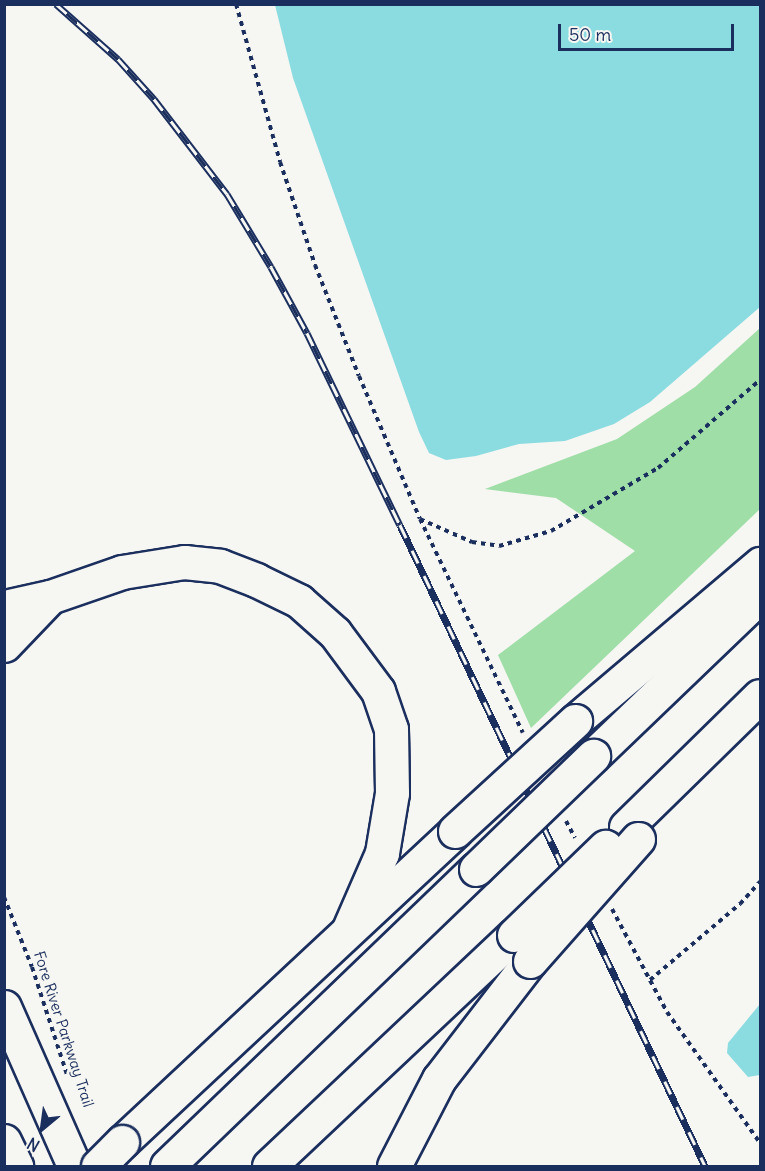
<!DOCTYPE html>
<style>
body{margin:0}
#map{position:relative;width:765px;height:1171px;overflow:hidden;background:#f6f6f2;font-family:Delius,sans-serif}
div>[style]{position:absolute}
.green>*{inset:0;background:#9fdea7}
.water>*{inset:0;background:#8bdce1}
.path>*{height:4px;margin-top:-2px;transform-origin:0;background:repeating-linear-gradient(90deg,#1b2f5e 0 4.5px,transparent 0 9px)}
.roads{filter:drop-shadow(2px 0 #1b2f5e) drop-shadow(-2px 0 #1b2f5e) drop-shadow(0 2px #1b2f5e) drop-shadow(0 -2px #1b2f5e)}
.primary>*{height:33px;margin:-16.5px;padding:0 16.5px;transform-origin:16.5px;border-radius:16.5px;background:#f6f6f2}
.highway>*{height:33px;margin:-16.5px;padding:0 16.5px;transform-origin:16.5px;border-radius:16.5px;background:#f6f6f2}
.rail>*{height:7px;margin-top:-3.5px;transform-origin:0;background:repeating-linear-gradient(90deg,#f6f6f2 0 14px,#1b2f5e 0 28px);box-sizing:border-box;border-block:2px solid #1b2f5e}
.bridges{filter:drop-shadow(2px 0 #1b2f5e) drop-shadow(-2px 0 #1b2f5e) drop-shadow(0 2px #1b2f5e) drop-shadow(0 -2px #1b2f5e)}
.highway-bridge>*{height:33px;margin:-16.5px;padding:0 16.5px;transform-origin:16.5px;border-radius:16.5px;background:#f6f6f2}
span{translate:-50% -50%;white-space:nowrap;text-align:center;line-height:1.15;-webkit-text-stroke:6px #f6f6f2;paint-order:stroke}
.street-label{font-size:15px;color:#1b2f5e}
.frame{position:absolute;inset:0;border:6px solid #1b2f5e;pointer-events:none}
.north{position:absolute;left:12px;top:1099px;width:60px;height:60px;-webkit-text-stroke:4px #f6f6f2;paint-order:stroke;rotate:209deg;font-size:16px;font-weight:700;line-height:24px;text-align:center;color:#1b2f5e}
.north::after{content:'';display:block;margin:auto;width:21px;height:27px;background:#1b2f5e;clip-path:polygon(50% 0,100% 100%,50% 72%,0 100%)}
.scale{position:absolute;left:558px;top:24px;width:176px;height:27px;box-sizing:border-box;border:3px solid #1b2f5e;border-top:0;padding-left:8px;font-size:18px;line-height:21px;white-space:nowrap;color:#1b2f5e;-webkit-text-stroke:4px #f6f6f2;paint-order:stroke}
</style>
<div id="map">
<div class="green">
<div style="clip-path:polygon(760px 328px,760px 509px,531px 728px,498px 655px,635px 551px,556px 498px,485px 489px,617px 439px,695px 387px)"></div>
</div>
<div class="water">
<div style="clip-path:polygon(275px 5px,760px 5px,760px 307px,650px 402px,614px 424px,565px 441px,519px 444px,476px 456px,446px 460px,429px 453px,419px 432px,293px 78px)"></div>
<div style="clip-path:polygon(760px 1004px,760px 1075px,748px 1077px,727px 1053px,728px 1043px)"></div>
</div>
<div class="path">
<div style="left:236px;top:4px;width:164px;rotate:74.4deg"></div>
<div style="left:280px;top:162px;width:109px;rotate:71.2deg"></div>
<div style="left:315px;top:265px;width:119px;rotate:68.4deg"></div>
<div style="left:359px;top:376px;width:155px;rotate:66.9deg"></div>
<div style="left:420px;top:519px;width:237px;rotate:64.3deg"></div>
<div style="left:420px;top:519px;width:57px;rotate:23.9deg"></div>
<div style="left:472px;top:542px;width:27px;rotate:8deg"></div>
<div style="left:499px;top:546px;width:54px;rotate:-16.1deg"></div>
<div style="left:551px;top:531px;width:124px;rotate:-30.5deg"></div>
<div style="left:658px;top:468px;width:135px;rotate:-40.8deg"></div>
<div style="left:566px;top:821px;width:19px;rotate:62deg"></div>
<div style="left:4px;top:897px;width:75px;rotate:68.2deg"></div>
<div style="left:32px;top:967px;width:114px;rotate:72deg"></div>
<div style="left:612px;top:909px;width:117px;rotate:61.9deg"></div>
<div style="left:667px;top:1012px;width:161px;rotate:54.6deg"></div>
<div style="left:650px;top:980px;width:118px;rotate:-40.2deg"></div>
<div style="left:740px;top:904px;width:30px;rotate:-48deg"></div>
</div>
<div class="roads">
<div class="primary">
<div style="left:4px;top:1007px;width:174px;rotate:66.2deg"></div>
<div style="left:4px;top:1141px;width:28px;rotate:64deg"></div>
</div>
<div class="highway">
<div style="left:4px;top:607px;width:47px;rotate:-12.3deg"></div>
<div style="left:50px;top:597px;width:76px;rotate:-19.1deg"></div>
<div style="left:122px;top:572px;width:63px;rotate:-9.2deg"></div>
<div style="left:184px;top:562px;width:36px;rotate:6deg"></div>
<div style="left:220px;top:566px;width:39px;rotate:21deg"></div>
<div style="left:256px;top:580px;width:48px;rotate:26deg"></div>
<div style="left:299px;top:601px;width:48px;rotate:41.6deg"></div>
<div style="left:335px;top:633px;width:72px;rotate:53.4deg"></div>
<div style="left:378px;top:691px;width:40px;rotate:71.1deg"></div>
<div style="left:391px;top:729px;width:64px;rotate:89.1deg"></div>
<div style="left:392px;top:793px;width:61px;rotate:99.5deg"></div>
<div style="left:382px;top:853px;width:83px;rotate:113.5deg"></div>
<div style="left:4px;top:645px;width:66px;rotate:-46.2deg"></div>
<div style="left:575px;top:721px;width:243px;rotate:-40.3deg"></div>
<div style="left:593px;top:756px;width:231px;rotate:-43.8deg"></div>
<div style="left:626px;top:827px;width:187px;rotate:-44.4deg"></div>
<div style="left:122px;top:1142px;width:456px;rotate:-43deg"></div>
<div style="left:167px;top:1166px;width:429px;rotate:-43.9deg"></div>
<div style="left:269px;top:1166px;width:337px;rotate:-43.3deg"></div>
<div style="left:394px;top:1166px;width:98px;rotate:-62.7deg"></div>
<div style="left:439px;top:1079px;width:149px;rotate:-52.4deg"></div>
</div>
</div>
<div class="rail">
<div style="left:56px;top:4px;width:83px;rotate:41.6deg"></div>
<div style="left:118px;top:59px;width:54px;rotate:48deg"></div>
<div style="left:154px;top:99px;width:120px;rotate:52.5deg"></div>
<div style="left:227px;top:194px;width:85px;rotate:58.9deg"></div>
<div style="left:271px;top:267px;width:75px;rotate:61.4deg"></div>
<div style="left:307px;top:333px;width:213px;rotate:64.2deg"></div>
<div style="left:400px;top:525px;width:710px;rotate:64.55deg"></div>
</div>
<div class="bridges">
<div class="highway-bridge">
<div style="left:455px;top:831px;width:163px;rotate:-42.5deg"></div>
<div style="left:476px;top:869px;width:163px;rotate:-44deg"></div>
<div style="left:514px;top:935px;width:127px;rotate:-44deg"></div>
<div style="left:530px;top:961px;width:163px;rotate:-48.5deg"></div>
<div style="left:98px;top:1166px;width:34px;rotate:-45deg"></div>
</div>
</div>
<div class="street-label">
<span style="left:64px;top:1029px;rotate:72deg">Fore River Parkway Trail</span>
</div>
<div class="frame"></div>
<div class="north">N</div>
<div class="scale">50 m</div>
</div>
